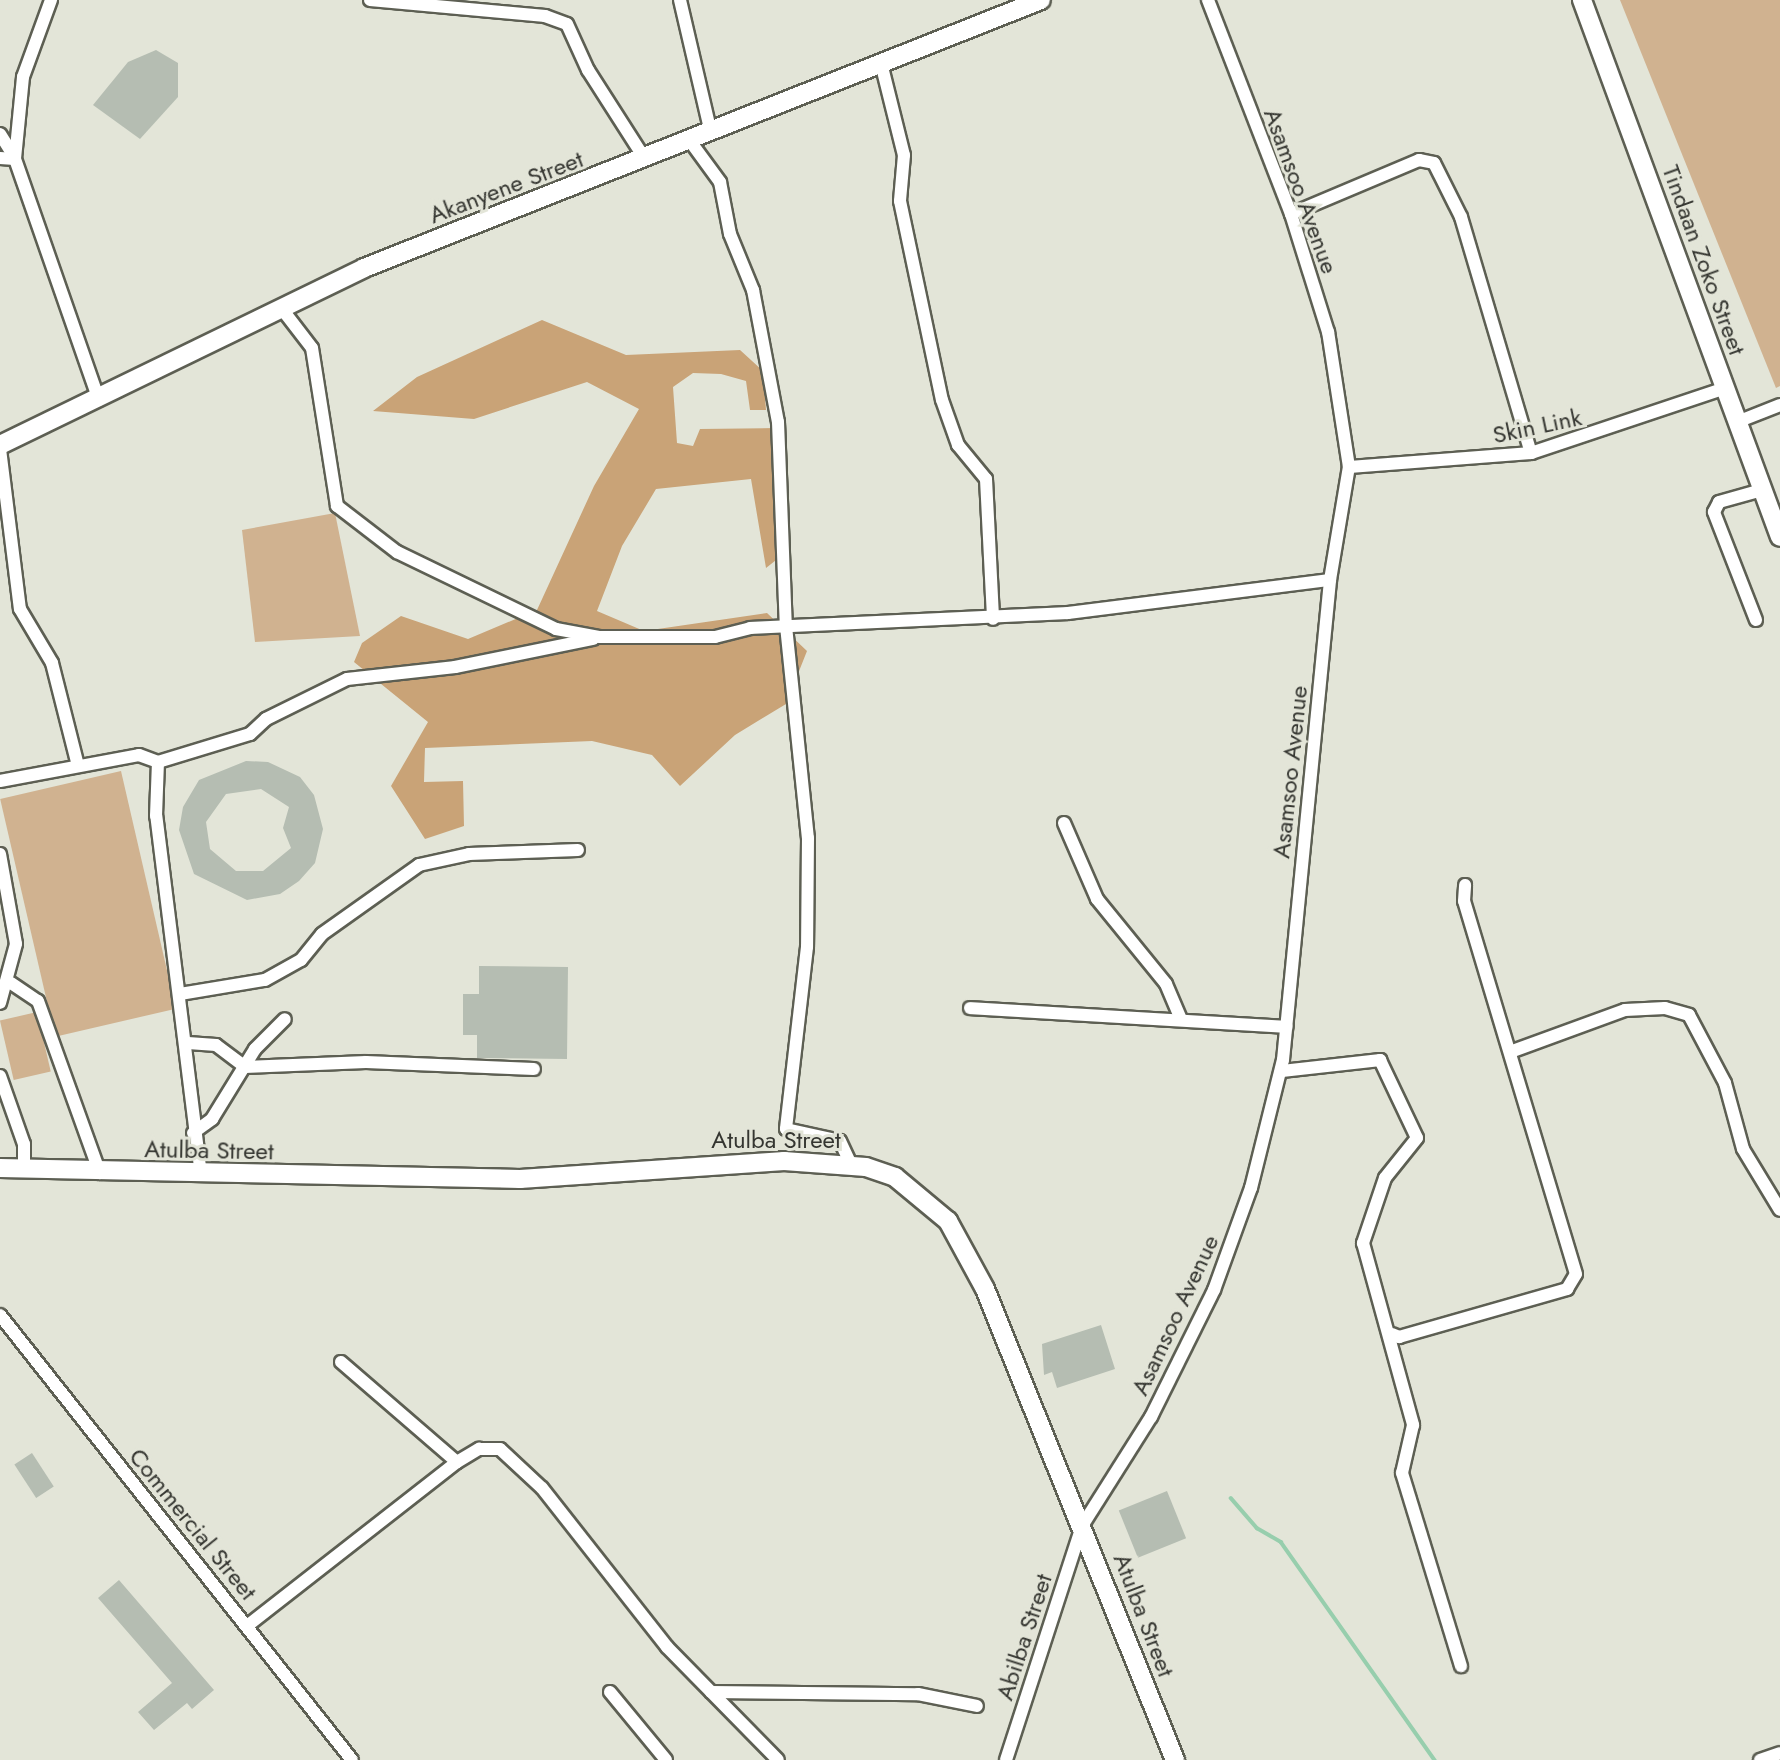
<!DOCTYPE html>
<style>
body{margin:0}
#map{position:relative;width:1780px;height:1760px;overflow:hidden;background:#e3e5d8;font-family:Jost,sans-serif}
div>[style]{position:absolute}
.green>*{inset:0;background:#d0b290;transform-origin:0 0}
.forest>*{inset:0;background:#c9a377}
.stream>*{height:3.5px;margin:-1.75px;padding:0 1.75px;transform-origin:1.75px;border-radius:1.75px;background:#97cead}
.building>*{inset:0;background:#b5bdb2;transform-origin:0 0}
.roads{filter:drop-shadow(2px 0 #5d5f53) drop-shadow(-2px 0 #5d5f53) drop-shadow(0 2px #5d5f53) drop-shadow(0 -2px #5d5f53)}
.street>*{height:12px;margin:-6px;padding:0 6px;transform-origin:6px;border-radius:6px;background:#fff}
.secondary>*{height:18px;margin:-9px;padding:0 9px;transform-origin:9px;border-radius:9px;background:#fff}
span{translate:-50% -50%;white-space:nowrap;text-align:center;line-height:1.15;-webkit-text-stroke:6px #e3e5d8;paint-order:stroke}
.street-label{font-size:24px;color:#353631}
</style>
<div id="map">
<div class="green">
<div style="clip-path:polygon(1620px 0,1780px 0,1780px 386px,1776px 388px)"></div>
<div style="clip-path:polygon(335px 513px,360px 636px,255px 642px,242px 530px)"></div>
<div style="left:121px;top:771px;width:244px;height:124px;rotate:77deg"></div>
<div style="left:37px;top:1012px;width:61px;height:38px;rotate:77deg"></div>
</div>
<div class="forest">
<div style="clip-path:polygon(542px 320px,626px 355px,740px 350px,763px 371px,766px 410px,750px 410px,746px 381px,721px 374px,693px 373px,673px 387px,677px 443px,693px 446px,700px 429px,776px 428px,785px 553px,766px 568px,751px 479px,656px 489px,622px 546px,597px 611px,644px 631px,767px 613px,807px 651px,786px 704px,735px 735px,680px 786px,652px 755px,592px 741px,425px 748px,424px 782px,463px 781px,464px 826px,425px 839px,391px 786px,428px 722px,354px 662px,362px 643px,401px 616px,468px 639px,537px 610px,594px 486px,639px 409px,587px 382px,474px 419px,373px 411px,417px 377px)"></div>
</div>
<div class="stream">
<div style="left:1231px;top:1498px;width:40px;rotate:49deg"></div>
<div style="left:1257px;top:1528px;width:28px;rotate:30deg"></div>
<div style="left:1281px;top:1542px;width:267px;rotate:54.8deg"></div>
</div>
<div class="building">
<div style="clip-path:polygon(156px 50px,178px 63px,178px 97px,140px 139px,93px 105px,128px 62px)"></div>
<div style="clip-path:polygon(evenodd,246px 761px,268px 762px,300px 777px,314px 795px,323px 829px,315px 863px,299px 881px,280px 894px,247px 900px,194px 874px,179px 830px,183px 807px,199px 780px,246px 761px,261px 789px,289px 807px,283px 828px,291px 848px,263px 871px,236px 871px,210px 849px,206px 822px,226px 794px,261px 789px)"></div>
<div style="clip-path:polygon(479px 966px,568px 967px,567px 1059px,477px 1058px,477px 1035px,463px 1035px,463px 994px,479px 994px)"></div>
<div style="clip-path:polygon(1101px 1325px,1115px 1369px,1057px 1388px,1052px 1372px,1044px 1375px,1042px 1344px)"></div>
<div style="left:32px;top:1453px;width:40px;height:21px;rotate:57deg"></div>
<div style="left:1167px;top:1491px;width:51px;height:52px;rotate:68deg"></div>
<div style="clip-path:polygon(119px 1580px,214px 1690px,192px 1709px,187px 1703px,154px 1730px,138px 1712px,172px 1683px,98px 1598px)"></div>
</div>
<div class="roads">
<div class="street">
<div style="left:51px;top:0;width:82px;rotate:110deg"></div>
<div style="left:23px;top:77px;width:82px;rotate:95.6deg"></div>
<div style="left:15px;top:159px;width:255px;rotate:70.8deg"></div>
<div style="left:370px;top:0;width:176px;rotate:5.2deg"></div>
<div style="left:545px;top:16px;width:23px;rotate:20deg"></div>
<div style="left:567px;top:24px;width:51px;rotate:65.5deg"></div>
<div style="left:588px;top:70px;width:106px;rotate:57.4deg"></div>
<div style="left:680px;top:0;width:137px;rotate:76.9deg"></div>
<div style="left:881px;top:63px;width:95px;rotate:76deg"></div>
<div style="left:904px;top:155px;width:46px;rotate:95deg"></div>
<div style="left:900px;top:201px;width:203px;rotate:78.1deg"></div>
<div style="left:942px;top:400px;width:48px;rotate:70.4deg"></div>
<div style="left:958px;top:445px;width:44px;rotate:50.5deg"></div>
<div style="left:986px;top:479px;width:140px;rotate:87.1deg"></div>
<div style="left:0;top:134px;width:28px;rotate:58deg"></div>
<div style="left:690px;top:141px;width:51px;rotate:53.8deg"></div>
<div style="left:720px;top:182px;width:53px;rotate:79.1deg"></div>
<div style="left:730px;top:234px;width:61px;rotate:67.7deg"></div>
<div style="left:753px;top:290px;width:134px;rotate:79.3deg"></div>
<div style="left:778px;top:422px;width:204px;rotate:87.8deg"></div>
<div style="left:786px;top:626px;width:213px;rotate:84.1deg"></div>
<div style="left:808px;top:838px;width:109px;rotate:90.5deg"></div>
<div style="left:807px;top:947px;width:183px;rotate:96.6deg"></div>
<div style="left:786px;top:1129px;width:55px;rotate:12.5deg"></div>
<div style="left:840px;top:1141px;width:26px;rotate:65deg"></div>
<div style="left:0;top:158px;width:15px;rotate:4deg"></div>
<div style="left:1291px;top:214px;width:139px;rotate:-22.9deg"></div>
<div style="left:1419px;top:160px;width:15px;rotate:11deg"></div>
<div style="left:1434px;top:163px;width:60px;rotate:63.4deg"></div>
<div style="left:1461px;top:217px;width:246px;rotate:73.5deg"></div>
<div style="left:282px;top:309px;width:49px;rotate:52.4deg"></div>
<div style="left:312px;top:348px;width:160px;rotate:81deg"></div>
<div style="left:337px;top:506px;width:76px;rotate:37.5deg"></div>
<div style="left:397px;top:552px;width:177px;rotate:25.8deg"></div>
<div style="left:556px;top:629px;width:45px;rotate:10.3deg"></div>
<div style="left:600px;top:637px;width:115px"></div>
<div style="left:715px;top:637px;width:36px;rotate:-14deg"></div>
<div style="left:750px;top:628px;width:318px;rotate:-2.7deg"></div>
<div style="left:1068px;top:613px;width:264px;rotate:-7.2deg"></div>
<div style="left:1737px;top:422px;width:46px;rotate:-21.6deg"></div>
<div style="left:0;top:449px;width:161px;rotate:82.9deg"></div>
<div style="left:20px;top:609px;width:63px;rotate:59.3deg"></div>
<div style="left:52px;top:663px;width:106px;rotate:75.8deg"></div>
<div style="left:1349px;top:467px;width:183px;rotate:-4.4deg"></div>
<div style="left:1531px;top:453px;width:205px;rotate:-18.5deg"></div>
<div style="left:1756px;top:620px;width:116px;rotate:-111.3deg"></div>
<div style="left:1714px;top:512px;width:11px;rotate:-63deg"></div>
<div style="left:1719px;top:502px;width:45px;rotate:-15.6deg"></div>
<div style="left:0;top:781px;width:141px;rotate:-10.6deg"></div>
<div style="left:139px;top:755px;width:20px;rotate:20deg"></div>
<div style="left:1064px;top:823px;width:83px;rotate:66.5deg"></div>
<div style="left:1097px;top:899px;width:109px;rotate:50.9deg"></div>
<div style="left:1166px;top:984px;width:36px;rotate:67deg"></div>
<div style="left:0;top:854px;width:91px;rotate:79.9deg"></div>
<div style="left:16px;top:944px;width:61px;rotate:105.2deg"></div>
<div style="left:11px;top:983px;width:32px;rotate:34deg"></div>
<div style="left:38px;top:1001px;width:183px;rotate:70.2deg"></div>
<div style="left:180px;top:994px;width:86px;rotate:-9.4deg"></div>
<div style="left:265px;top:980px;width:41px;rotate:-29.1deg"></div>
<div style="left:301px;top:960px;width:33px;rotate:-51deg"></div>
<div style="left:322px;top:934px;width:119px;rotate:-35.4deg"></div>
<div style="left:419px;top:865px;width:51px;rotate:-12.4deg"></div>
<div style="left:469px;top:854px;width:109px;rotate:-2.1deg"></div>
<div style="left:970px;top:1008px;width:317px;rotate:3.4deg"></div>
<div style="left:188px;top:1043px;width:28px;rotate:4deg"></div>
<div style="left:216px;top:1045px;width:36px;rotate:37deg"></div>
<div style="left:245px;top:1067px;width:121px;rotate:-2.4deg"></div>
<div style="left:366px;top:1062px;width:168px;rotate:2.4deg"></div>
<div style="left:1510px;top:1052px;width:122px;rotate:-20.1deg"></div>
<div style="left:1625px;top:1010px;width:40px;rotate:-2.9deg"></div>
<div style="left:1665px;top:1008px;width:25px;rotate:16deg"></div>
<div style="left:1689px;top:1015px;width:77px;rotate:62.1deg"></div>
<div style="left:1725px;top:1083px;width:68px;rotate:74.7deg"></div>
<div style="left:1743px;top:1149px;width:71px;rotate:58.8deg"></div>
<div style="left:1282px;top:1071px;width:99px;rotate:-6.4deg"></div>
<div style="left:1380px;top:1060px;width:86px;rotate:64.6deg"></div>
<div style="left:1417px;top:1138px;width:51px;rotate:128.7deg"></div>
<div style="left:1385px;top:1178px;width:69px;rotate:108.7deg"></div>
<div style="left:1363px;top:1243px;width:189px;rotate:74.6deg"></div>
<div style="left:1413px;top:1425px;width:49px;rotate:102.9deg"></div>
<div style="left:1402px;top:1473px;width:202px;rotate:73deg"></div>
<div style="left:0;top:1076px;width:72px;rotate:70.6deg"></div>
<div style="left:24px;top:1144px;width:24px;rotate:90deg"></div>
<div style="left:193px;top:1133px;width:24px;rotate:-36deg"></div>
<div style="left:212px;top:1119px;width:82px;rotate:-58.4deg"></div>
<div style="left:255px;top:1049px;width:42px;rotate:-45deg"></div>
<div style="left:201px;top:1175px;width:362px;rotate:-97.1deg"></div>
<div style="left:156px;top:816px;width:54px;rotate:-87.9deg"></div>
<div style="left:158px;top:762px;width:96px;rotate:-16.9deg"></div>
<div style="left:250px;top:734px;width:22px;rotate:-43deg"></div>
<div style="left:266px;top:719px;width:90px;rotate:-26.3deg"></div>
<div style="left:347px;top:679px;width:109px;rotate:-6.3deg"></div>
<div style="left:455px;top:667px;width:141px;rotate:-11.5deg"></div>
<div style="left:0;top:1315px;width:567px;rotate:51.66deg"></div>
<div style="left:1392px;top:1334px;width:8px;rotate:23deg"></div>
<div style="left:1399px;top:1337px;width:175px;rotate:-15.9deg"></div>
<div style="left:1567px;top:1289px;width:17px;rotate:-59deg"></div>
<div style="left:1576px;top:1274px;width:389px;rotate:-106.7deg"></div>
<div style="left:1464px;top:901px;width:16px;rotate:-86deg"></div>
<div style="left:341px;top:1362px;width:153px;rotate:40.8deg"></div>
<div style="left:247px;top:1626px;width:266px;rotate:-38deg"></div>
<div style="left:457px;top:1462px;width:26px;rotate:-31deg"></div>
<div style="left:479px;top:1449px;width:21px"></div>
<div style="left:500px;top:1449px;width:57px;rotate:42.9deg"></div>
<div style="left:542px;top:1488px;width:202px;rotate:51.8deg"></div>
<div style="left:667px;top:1647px;width:158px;rotate:45.5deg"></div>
<div style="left:610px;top:1692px;width:88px;rotate:50.5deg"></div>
<div style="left:711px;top:1692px;width:207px;rotate:0.6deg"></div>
<div style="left:918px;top:1694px;width:60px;rotate:11.5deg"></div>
<div style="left:1006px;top:1760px;width:246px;rotate:-72deg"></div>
<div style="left:1082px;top:1526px;width:129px;rotate:-57.7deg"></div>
<div style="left:1151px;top:1417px;width:142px;rotate:-63.6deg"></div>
<div style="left:1214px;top:1290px;width:109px;rotate:-70.1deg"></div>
<div style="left:1251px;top:1188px;width:132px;rotate:-76deg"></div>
<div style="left:1283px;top:1060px;width:482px;rotate:-84.4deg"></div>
<div style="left:1330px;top:580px;width:115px;rotate:-80.5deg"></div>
<div style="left:1349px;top:467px;width:137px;rotate:-98.8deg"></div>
<div style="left:1328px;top:332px;width:124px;rotate:-107.4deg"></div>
<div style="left:1291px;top:214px;width:230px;rotate:-111.2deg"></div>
<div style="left:1760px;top:1760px;width:21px;rotate:-19deg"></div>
</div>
<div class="secondary">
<div style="left:1582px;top:0;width:572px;rotate:69.76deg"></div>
<div style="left:0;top:445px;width:405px;rotate:-25.9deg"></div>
<div style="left:364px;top:268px;width:728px;rotate:-21.6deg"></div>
<div style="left:0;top:1168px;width:520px;rotate:1.21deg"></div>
<div style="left:520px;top:1179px;width:265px;rotate:-3.9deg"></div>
<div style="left:784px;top:1161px;width:82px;rotate:4.2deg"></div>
<div style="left:866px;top:1167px;width:31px;rotate:19deg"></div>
<div style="left:895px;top:1177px;width:69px;rotate:39.7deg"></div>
<div style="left:948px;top:1221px;width:77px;rotate:61.4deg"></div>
<div style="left:985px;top:1289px;width:508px;rotate:68.03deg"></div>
</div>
</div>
<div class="street-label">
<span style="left:506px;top:187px;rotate:-21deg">Akanyene Street</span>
<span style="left:1301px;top:191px;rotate:70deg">Asamsoo Avenue</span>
<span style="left:1704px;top:260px;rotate:70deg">Tindaan Zoko Street</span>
<span style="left:1537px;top:426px;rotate:-12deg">Skin Link</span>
<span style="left:1290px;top:772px;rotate:-84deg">Asamsoo Avenue</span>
<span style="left:776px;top:1140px">Atulba Street</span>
<span style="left:209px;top:1150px;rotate:1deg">Atulba Street</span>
<span style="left:1175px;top:1315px;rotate:-65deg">Asamsoo Avenue</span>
<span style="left:193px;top:1524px;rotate:51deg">Commercial Street</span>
<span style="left:1144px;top:1615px;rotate:69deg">Atulba Street</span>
<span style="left:1024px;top:1637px;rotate:-72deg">Abilba Street</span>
</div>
</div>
